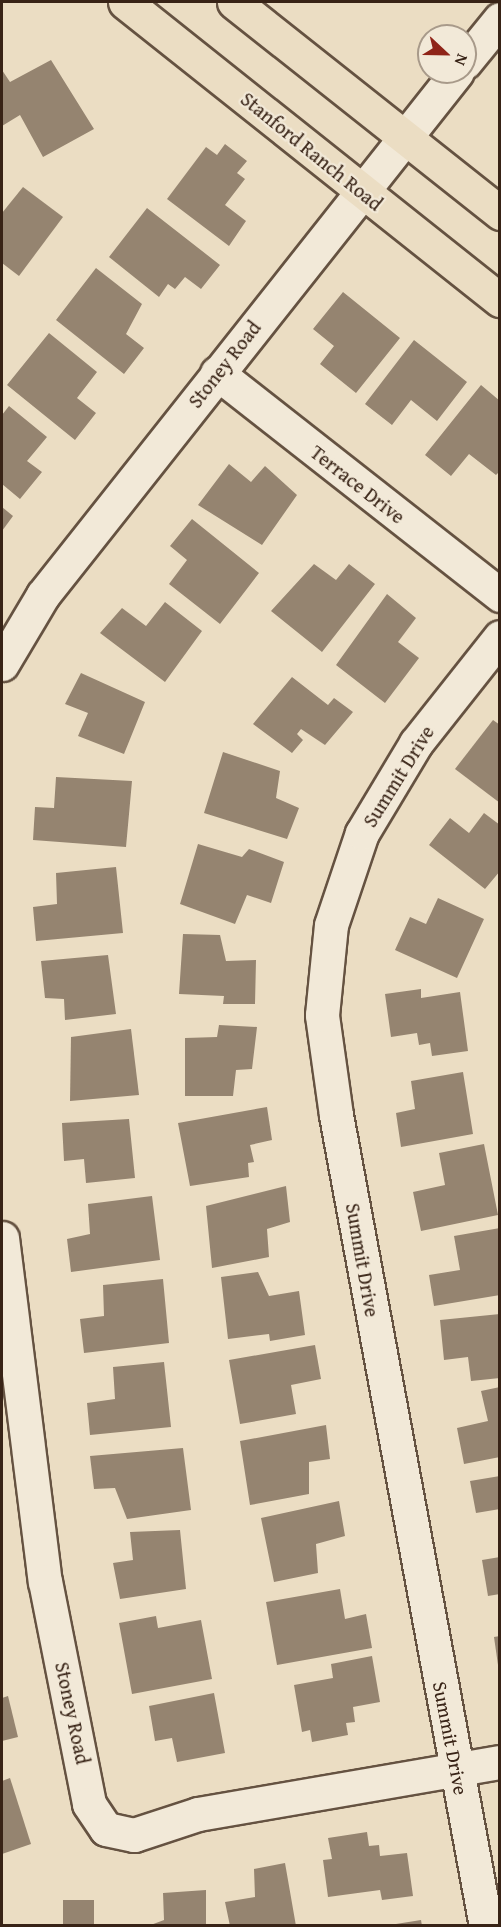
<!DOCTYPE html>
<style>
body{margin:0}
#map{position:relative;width:501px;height:1927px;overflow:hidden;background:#ebddc3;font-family:"Gentium Book Plus",serif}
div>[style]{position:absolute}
.building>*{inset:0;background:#958470;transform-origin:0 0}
.roads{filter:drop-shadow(2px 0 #655241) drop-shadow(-2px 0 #655241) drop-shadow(0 2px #655241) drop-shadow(0 -2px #655241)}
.minor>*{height:33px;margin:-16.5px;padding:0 16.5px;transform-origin:16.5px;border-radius:16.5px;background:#f2e9d8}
.major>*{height:33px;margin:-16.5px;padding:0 16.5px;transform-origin:16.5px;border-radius:16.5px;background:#ebddc3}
span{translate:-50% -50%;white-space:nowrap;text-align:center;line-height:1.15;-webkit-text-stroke:4.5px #f2e9d8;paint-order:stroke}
.street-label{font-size:20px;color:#382316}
.frame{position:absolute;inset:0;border:3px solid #382316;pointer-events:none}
.north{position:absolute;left:417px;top:24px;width:60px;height:60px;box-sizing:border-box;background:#f2e9d8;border:2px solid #a89a8a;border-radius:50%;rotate:112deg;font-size:16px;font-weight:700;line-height:24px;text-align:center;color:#382316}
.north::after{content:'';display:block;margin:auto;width:21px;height:27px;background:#8f2418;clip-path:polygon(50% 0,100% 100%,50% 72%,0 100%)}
</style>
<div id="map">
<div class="building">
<div style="clip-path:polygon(51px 60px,94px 129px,43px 157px,20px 115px,2px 126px,2px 70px,10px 82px)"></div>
<div style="clip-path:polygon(225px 144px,247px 161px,237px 173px,245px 179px,225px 205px,246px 221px,229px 246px,167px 199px,206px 147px,217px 155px)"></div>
<div style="clip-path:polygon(23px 187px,63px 217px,19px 276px,2px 263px,2px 213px)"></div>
<div style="clip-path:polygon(147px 208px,220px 265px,201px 289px,185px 277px,175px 289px,168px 284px,159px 297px,109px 257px)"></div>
<div style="clip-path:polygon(96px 268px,142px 304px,126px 334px,144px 348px,124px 374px,56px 320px)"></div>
<div style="clip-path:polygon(343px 292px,400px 338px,356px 393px,320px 364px,334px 346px,313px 329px)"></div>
<div style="clip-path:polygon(49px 333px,97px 372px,77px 398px,96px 413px,75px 440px,7px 385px)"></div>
<div style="clip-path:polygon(414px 340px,467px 382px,437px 421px,411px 400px,392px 425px,365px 404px)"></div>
<div style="clip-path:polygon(481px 385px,500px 401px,500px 471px,496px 475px,469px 454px,451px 476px,425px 455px)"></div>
<div style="clip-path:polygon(9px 406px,47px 437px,27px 461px,42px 472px,20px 499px,2px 484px,2px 415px)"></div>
<div style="clip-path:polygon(229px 464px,251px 482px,265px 466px,297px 495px,262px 545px,198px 505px)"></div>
<div style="clip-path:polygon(2px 507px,13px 516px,2px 531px)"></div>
<div style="clip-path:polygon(192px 519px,259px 573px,220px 624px,169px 584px,187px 560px,170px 546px)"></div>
<div style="clip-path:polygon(314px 564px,336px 580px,349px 564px,375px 584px,322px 652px,271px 611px)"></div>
<div style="clip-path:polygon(387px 594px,416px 618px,398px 642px,419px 658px,385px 703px,336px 665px)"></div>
<div style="clip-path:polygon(165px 602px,202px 631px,165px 682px,100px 633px,122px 608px,146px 626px)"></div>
<div style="clip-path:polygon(81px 673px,145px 702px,124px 754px,78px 736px,88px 713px,65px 704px)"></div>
<div style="clip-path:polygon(292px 677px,328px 705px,334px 698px,353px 712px,325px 745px,301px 729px,297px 734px,303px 740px,292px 753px,253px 724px)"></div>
<div style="clip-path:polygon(493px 720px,500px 725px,500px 803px,455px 769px)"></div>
<div style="clip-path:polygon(223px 752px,280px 771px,276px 798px,299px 808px,287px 839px,204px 813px)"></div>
<div style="clip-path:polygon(56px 777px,132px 781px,126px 847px,33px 840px,35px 807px,54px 808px)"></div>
<div style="clip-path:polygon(484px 813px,500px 825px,500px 871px,485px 889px,429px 845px,450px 818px,469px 833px)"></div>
<div style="clip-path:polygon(198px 844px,242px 857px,249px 849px,284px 862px,271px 903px,247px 895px,235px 924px,180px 904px)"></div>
<div style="clip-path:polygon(116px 867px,123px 933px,36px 941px,33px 907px,57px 904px,56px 873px)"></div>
<div style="clip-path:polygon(438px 898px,484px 919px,457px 978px,395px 950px,410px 917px,426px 924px)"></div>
<div style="clip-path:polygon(183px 934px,220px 935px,226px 961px,256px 960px,255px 1004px,223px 1004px,224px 996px,179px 994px)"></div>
<div style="clip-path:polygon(108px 955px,116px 1014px,65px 1020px,64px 999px,45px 998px,41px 961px)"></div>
<div style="clip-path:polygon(421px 989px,421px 998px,460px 992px,468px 1051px,432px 1056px,430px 1043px,419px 1045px,417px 1033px,391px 1037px,385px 994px)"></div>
<div style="clip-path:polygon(219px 1025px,257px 1027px,252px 1069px,236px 1070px,233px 1096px,185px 1096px,185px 1038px,217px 1037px)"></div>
<div style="clip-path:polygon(131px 1029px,139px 1095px,70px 1101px,71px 1037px)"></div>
<div style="clip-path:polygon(463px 1072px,473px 1134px,401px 1147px,396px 1113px,415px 1109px,411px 1081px)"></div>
<div style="clip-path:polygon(267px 1107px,272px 1140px,250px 1145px,254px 1162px,248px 1163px,249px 1177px,190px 1186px,178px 1123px)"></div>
<div style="clip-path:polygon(129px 1119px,135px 1178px,86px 1183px,84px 1159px,64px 1161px,62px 1123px)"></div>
<div style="clip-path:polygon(484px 1144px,498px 1215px,421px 1231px,413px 1192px,445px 1185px,439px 1153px)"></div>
<div style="clip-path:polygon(286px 1186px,290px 1222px,267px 1229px,269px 1257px,212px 1268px,206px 1206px)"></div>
<div style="clip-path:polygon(152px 1196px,160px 1260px,71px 1272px,67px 1239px,90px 1234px,88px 1204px)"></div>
<div style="clip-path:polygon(500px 1228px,500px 1295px,434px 1306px,429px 1275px,460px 1270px,454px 1236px)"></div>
<div style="clip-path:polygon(258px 1272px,269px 1296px,299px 1291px,305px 1335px,270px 1341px,269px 1334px,228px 1339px,221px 1277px)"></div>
<div style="clip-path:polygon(163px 1279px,169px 1343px,84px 1353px,80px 1319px,104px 1316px,103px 1285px)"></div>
<div style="clip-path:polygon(500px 1314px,500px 1378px,471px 1381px,468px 1357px,444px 1360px,440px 1320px)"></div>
<div style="clip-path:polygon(315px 1345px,321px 1379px,291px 1385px,296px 1414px,240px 1424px,229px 1360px)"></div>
<div style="clip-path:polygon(164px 1362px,171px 1427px,90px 1435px,87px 1403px,115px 1399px,113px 1367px)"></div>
<div style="clip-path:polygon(500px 1387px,500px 1457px,464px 1464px,457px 1428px,488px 1421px,481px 1391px)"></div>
<div style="clip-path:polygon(326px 1425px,330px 1459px,309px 1462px,309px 1494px,250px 1505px,240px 1441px)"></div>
<div style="clip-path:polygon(183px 1448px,191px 1510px,127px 1519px,115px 1488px,94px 1489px,90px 1456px)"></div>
<div style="clip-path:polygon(500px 1476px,500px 1509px,476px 1513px,470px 1481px)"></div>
<div style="clip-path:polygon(339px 1501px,345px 1536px,316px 1544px,318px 1573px,274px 1582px,261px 1518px)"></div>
<div style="clip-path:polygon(180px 1530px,186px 1589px,120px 1599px,113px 1563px,133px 1560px,130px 1532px)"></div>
<div style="clip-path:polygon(500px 1557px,500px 1594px,488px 1596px,482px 1560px)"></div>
<div style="clip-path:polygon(340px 1589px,345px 1619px,366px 1614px,372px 1648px,277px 1665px,266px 1602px)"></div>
<div style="clip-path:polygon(156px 1616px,158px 1628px,201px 1620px,212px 1679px,132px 1694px,119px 1623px)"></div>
<div style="clip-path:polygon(500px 1636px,500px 1665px,498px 1665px,494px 1637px)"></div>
<div style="clip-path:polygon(372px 1656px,380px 1702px,353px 1707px,355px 1722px,346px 1723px,348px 1735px,312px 1742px,310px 1730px,302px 1732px,294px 1685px,333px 1678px,331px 1664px)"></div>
<div style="clip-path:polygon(214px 1693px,225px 1753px,177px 1762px,172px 1738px,155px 1741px,149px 1706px)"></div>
<div style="clip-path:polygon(8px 1696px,18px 1737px,2px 1741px,2px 1698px)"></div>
<div style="clip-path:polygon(10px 1778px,31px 1844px,2px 1854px,2px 1781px)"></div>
<div style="clip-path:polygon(367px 1832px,369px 1846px,379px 1845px,380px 1856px,407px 1853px,413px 1896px,382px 1900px,380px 1890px,328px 1897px,323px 1860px,332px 1859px,328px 1838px)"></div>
<div style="clip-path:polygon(285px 1863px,296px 1926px,230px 1926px,225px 1902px,255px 1897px,254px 1869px)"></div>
<div style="clip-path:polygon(206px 1890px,206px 1926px,148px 1926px,164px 1920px,163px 1893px)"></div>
<div style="left:63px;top:1900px;width:31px;height:26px"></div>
<div style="clip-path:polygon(421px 1920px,422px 1926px,397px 1926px,396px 1924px)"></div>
</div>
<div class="roads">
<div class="minor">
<div style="left:465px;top:62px;width:55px;rotate:-50.9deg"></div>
<div style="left:217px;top:373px;width:360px;rotate:38.1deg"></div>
<div style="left:2px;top:664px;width:80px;rotate:-59.3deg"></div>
<div style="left:43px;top:595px;width:667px;rotate:-51.64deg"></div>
<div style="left:2px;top:1238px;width:346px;rotate:82.9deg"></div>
<div style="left:45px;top:1581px;width:227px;rotate:78.8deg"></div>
<div style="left:89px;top:1804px;width:30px;rotate:56deg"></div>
<div style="left:106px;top:1829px;width:29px;rotate:12deg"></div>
<div style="left:134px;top:1835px;width:67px;rotate:-18.2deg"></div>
<div style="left:198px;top:1814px;width:306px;rotate:-9.8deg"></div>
<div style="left:486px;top:1926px;width:825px;rotate:-100.48deg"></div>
<div style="left:336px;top:1115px;width:101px;rotate:-98deg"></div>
<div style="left:322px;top:1015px;width:90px;rotate:-84.3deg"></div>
<div style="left:331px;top:925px;width:97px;rotate:-71.4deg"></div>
<div style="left:362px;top:833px;width:105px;rotate:-59deg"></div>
<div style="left:416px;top:743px;width:135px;rotate:-51.6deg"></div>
</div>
<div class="major">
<div style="left:125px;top:2px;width:479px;rotate:38.5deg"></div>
<div style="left:234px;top:2px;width:340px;rotate:38.4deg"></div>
</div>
</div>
<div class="street-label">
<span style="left:312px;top:151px;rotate:39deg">Stanford Ranch Road</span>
<span style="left:224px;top:364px;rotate:-52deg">Stoney Road</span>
<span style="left:358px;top:484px;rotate:38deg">Terrace Drive</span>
<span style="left:398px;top:776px;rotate:-58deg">Summit Drive</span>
<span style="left:363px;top:1260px;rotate:80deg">Summit Drive</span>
<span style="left:73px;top:1713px;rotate:78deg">Stoney Road</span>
<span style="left:451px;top:1738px;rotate:79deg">Summit Drive</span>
</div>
<div class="frame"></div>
<div class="north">N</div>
</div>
